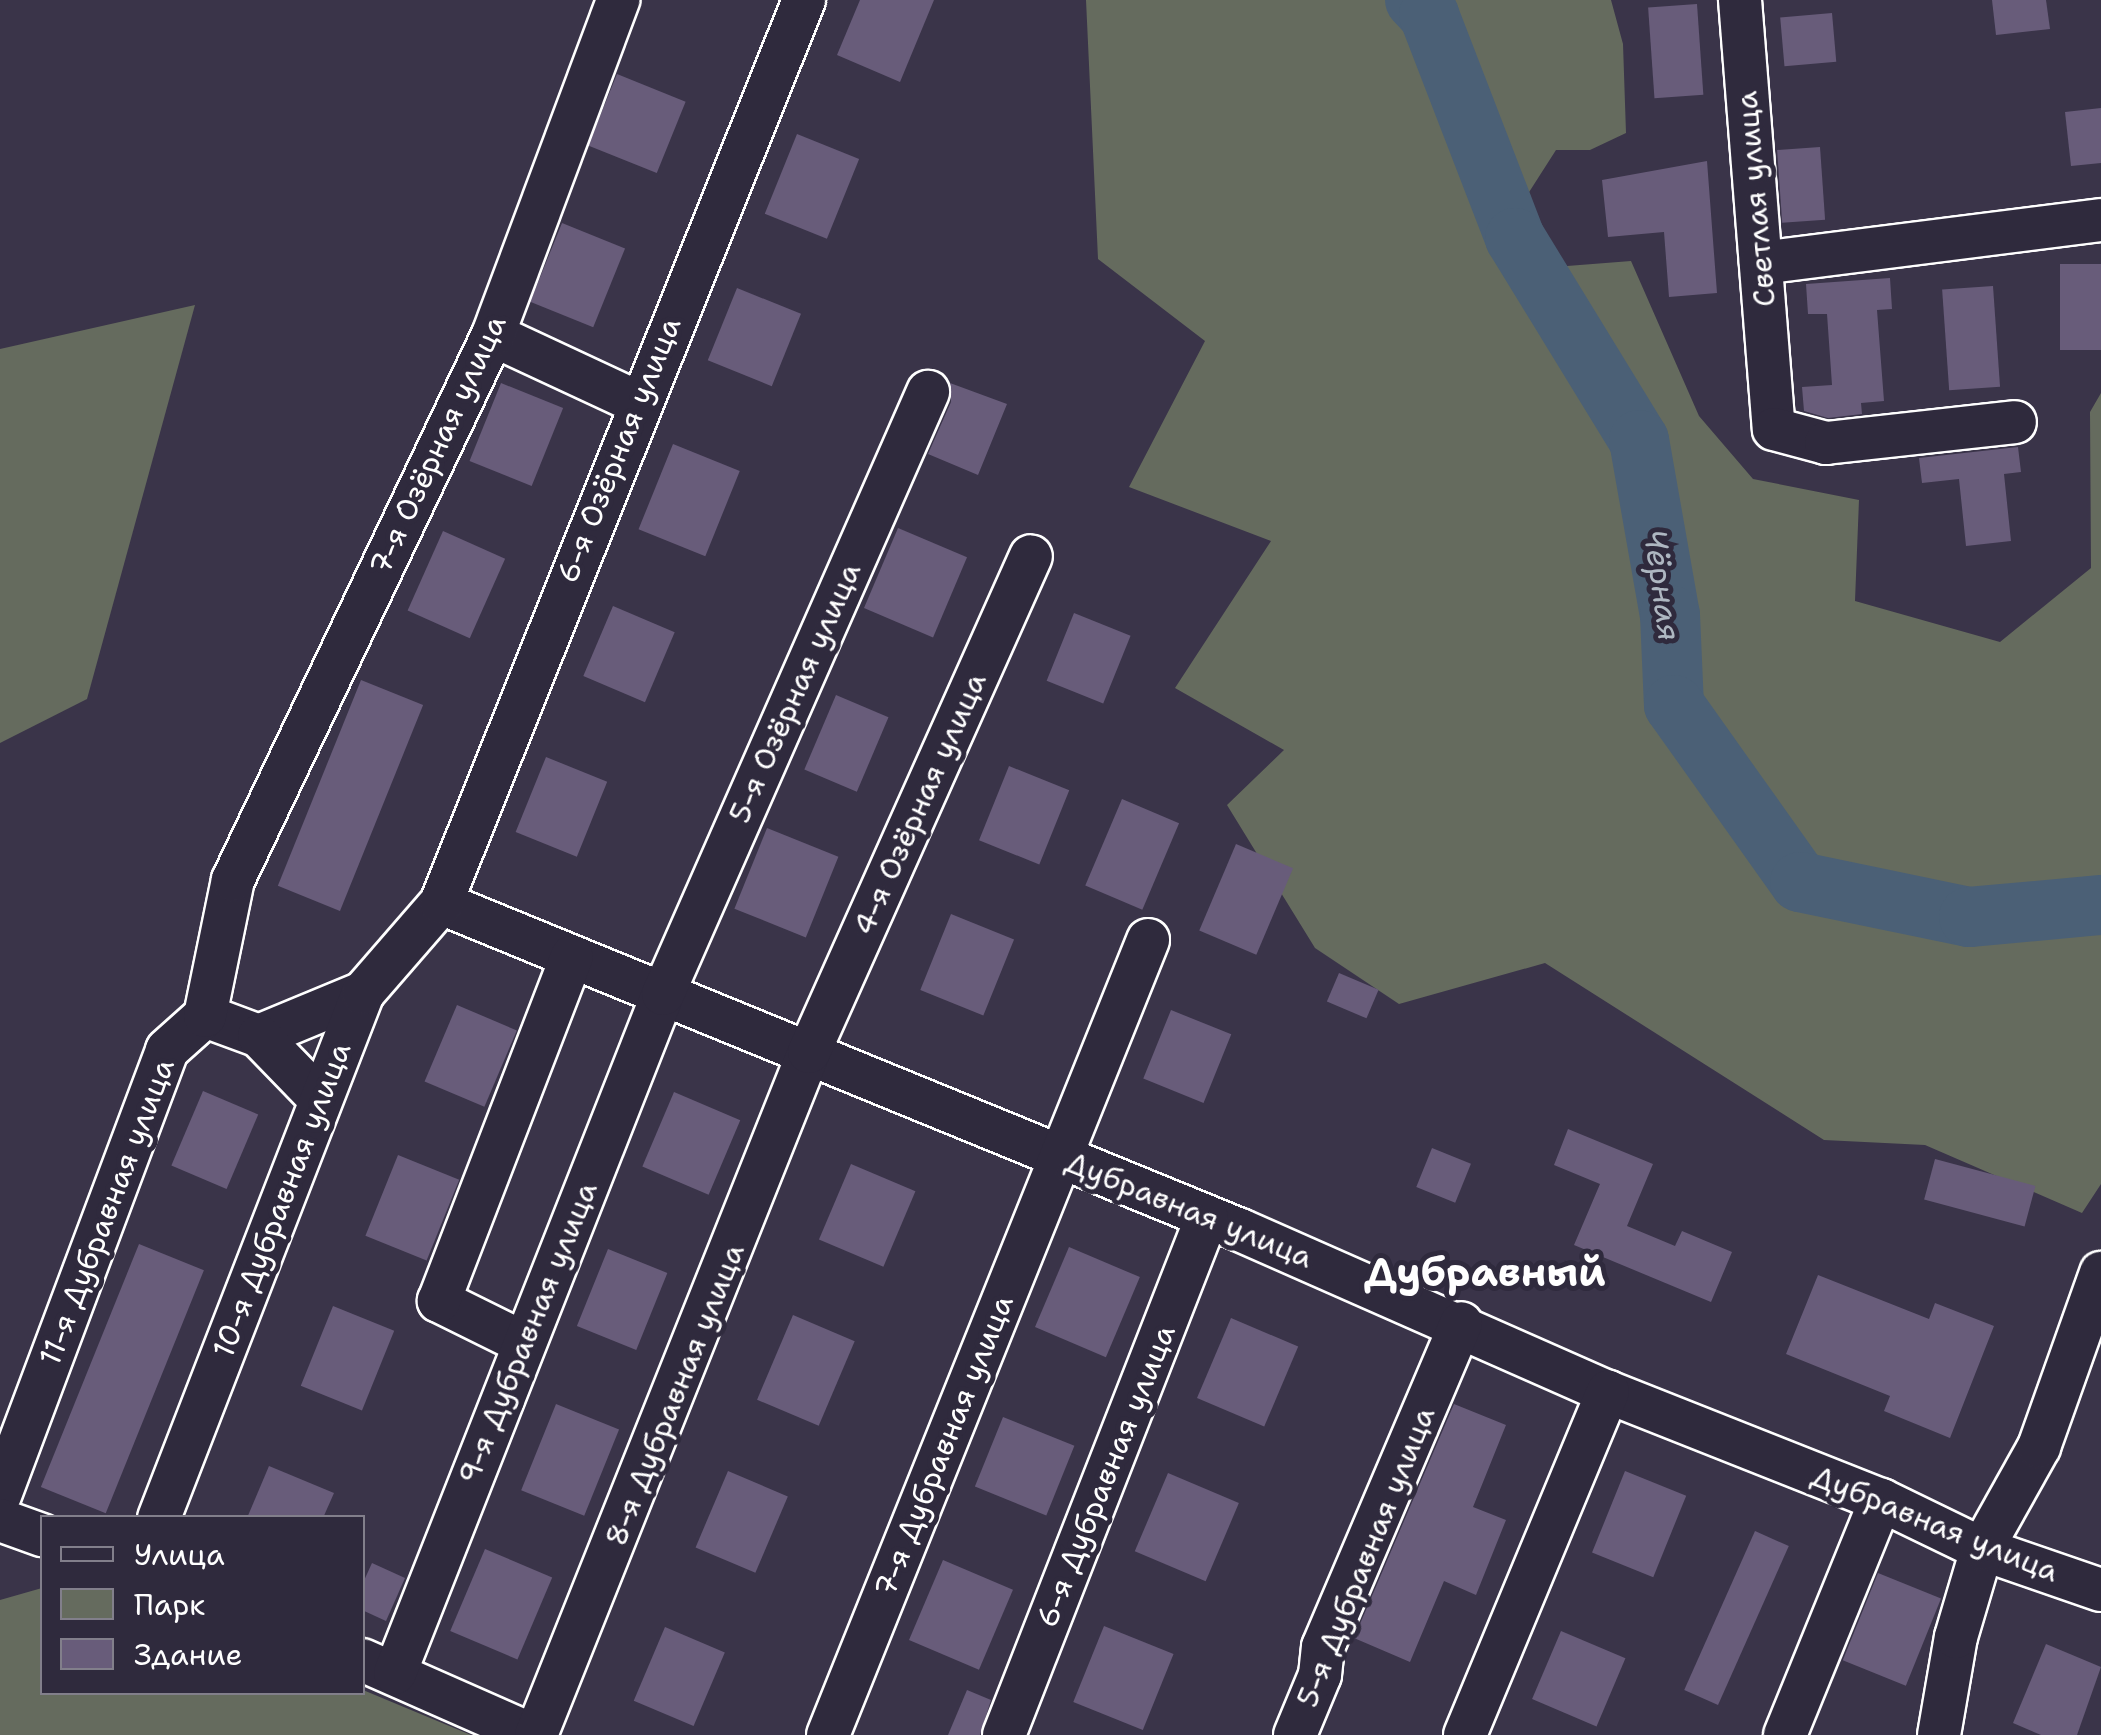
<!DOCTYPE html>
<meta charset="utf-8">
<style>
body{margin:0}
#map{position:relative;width:2101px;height:1735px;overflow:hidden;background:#3a3449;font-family:"Shantell Sans",sans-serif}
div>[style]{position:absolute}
.green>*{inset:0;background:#656b5e}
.river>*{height:60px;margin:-30px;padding:0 30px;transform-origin:30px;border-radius:30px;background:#4b6076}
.building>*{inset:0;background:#685c7a;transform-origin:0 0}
.roads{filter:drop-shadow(2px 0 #fff) drop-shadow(-2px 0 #fff) drop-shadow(0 2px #fff) drop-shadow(0 -2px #fff)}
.minor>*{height:42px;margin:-21px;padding:0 21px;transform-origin:21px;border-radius:21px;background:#2f2a3d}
span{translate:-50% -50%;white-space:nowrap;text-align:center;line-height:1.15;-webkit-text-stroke:10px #2f2a3d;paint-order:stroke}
.street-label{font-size:30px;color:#fff}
.water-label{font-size:32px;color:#aeb7c1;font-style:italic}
.district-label{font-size:40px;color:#fff;font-weight:700}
.legend{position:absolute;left:40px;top:1515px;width:325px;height:180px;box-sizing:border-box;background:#2f2a3d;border:2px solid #827f8b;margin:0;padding:12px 18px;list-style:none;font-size:30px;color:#fff}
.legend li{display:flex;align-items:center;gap:20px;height:50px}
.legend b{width:50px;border:2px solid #827f8b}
</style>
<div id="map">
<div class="green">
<div style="clip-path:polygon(1086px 0,1611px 0,1623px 44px,1626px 133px,1590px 150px,1556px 150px,1515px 214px,1567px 266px,1631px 261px,1699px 416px,1753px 479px,1859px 500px,1855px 601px,2000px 642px,2091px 568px,2090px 412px,2101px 393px,2101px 1184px,2082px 1213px,1925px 1145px,1824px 1140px,1545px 963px,1399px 1004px,1315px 948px,1227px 805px,1284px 750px,1175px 688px,1271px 541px,1129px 487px,1205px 341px,1098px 259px)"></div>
<div style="clip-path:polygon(195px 305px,87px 699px,0 743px,0 349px)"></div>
<div style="clip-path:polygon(42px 1588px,42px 1692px,363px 1690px,471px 1735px,0 1735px,0 1600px)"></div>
</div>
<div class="river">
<div style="left:1415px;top:0;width:21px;rotate:47deg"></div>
<div style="left:1429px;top:15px;width:239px;rotate:68.9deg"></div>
<div style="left:1515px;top:238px;width:237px;rotate:58.5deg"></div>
<div style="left:1639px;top:440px;width:178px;rotate:80deg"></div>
<div style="left:1670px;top:615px;width:90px;rotate:87.5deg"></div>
<div style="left:1674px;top:705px;width:217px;rotate:54.6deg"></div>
<div style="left:1800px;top:882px;width:173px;rotate:11.7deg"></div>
<div style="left:1969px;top:917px;width:133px;rotate:-5.2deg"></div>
</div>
<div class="building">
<div style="clip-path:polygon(860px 0,934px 0,900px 82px,837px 55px)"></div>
<div style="clip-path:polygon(1992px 0,2046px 0,2050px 29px,1996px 35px)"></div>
<div style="left:1697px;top:4px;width:91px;height:49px;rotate:86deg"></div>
<div style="left:1832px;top:13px;width:49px;height:52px;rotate:85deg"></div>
<div style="left:617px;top:74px;width:74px;height:77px;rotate:22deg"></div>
<div style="clip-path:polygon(2101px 108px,2101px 163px,2071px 166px,2065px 112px)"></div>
<div style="left:797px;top:134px;width:67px;height:86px;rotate:22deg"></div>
<div style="left:1820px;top:147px;width:73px;height:43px;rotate:86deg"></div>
<div style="clip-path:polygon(1707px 161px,1717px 293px,1669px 297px,1664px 232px,1608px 237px,1602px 180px)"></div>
<div style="left:562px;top:223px;width:68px;height:85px;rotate:22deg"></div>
<div style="left:2101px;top:264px;width:86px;height:41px;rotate:90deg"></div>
<div style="clip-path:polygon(1890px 278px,1892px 309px,1877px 310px,1884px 401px,1861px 403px,1862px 414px,1828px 418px,1804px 411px,1802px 387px,1832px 385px,1827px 314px,1808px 314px,1806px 284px)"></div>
<div style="left:1993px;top:286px;width:101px;height:51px;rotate:86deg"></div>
<div style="left:737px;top:288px;width:69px;height:78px;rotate:22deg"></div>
<div style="left:501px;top:383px;width:67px;height:84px;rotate:22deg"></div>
<div style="clip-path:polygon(950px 383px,1007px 404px,978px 475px,928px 454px,951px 402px)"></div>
<div style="left:673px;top:444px;width:72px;height:92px;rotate:22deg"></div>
<div style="clip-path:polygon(2018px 447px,2021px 472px,2004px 474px,2011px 541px,1966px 546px,1959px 479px,1922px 483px,1919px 458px)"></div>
<div style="left:898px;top:528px;width:75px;height:87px;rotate:23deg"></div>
<div style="left:443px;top:531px;width:68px;height:87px;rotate:24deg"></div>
<div style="left:613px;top:606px;width:67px;height:76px;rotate:23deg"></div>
<div style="left:1074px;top:613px;width:61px;height:73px;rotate:22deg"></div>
<div style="left:361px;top:680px;width:67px;height:222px;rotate:22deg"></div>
<div style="left:836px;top:695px;width:57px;height:81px;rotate:23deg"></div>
<div style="left:546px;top:757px;width:66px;height:81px;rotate:22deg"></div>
<div style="left:1009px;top:766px;width:65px;height:80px;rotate:22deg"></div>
<div style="left:1122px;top:799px;width:62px;height:94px;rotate:23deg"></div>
<div style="left:767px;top:828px;width:77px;height:87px;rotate:22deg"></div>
<div style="left:1236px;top:844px;width:62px;height:94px;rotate:23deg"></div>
<div style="left:951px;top:914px;width:68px;height:82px;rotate:22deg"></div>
<div style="left:1339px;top:973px;width:43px;height:31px;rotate:23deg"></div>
<div style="left:457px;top:1005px;width:65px;height:83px;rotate:23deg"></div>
<div style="left:1171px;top:1010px;width:65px;height:74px;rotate:22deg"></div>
<div style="left:203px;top:1091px;width:60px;height:81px;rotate:23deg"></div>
<div style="left:674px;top:1092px;width:72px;height:81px;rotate:23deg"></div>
<div style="clip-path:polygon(1568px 1129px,1653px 1164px,1627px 1226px,1675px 1246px,1682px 1231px,1732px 1252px,1711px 1302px,1574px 1245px,1600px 1184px,1554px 1165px)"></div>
<div style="left:1432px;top:1148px;width:42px;height:42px;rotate:22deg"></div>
<div style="left:398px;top:1155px;width:66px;height:87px;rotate:22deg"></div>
<div style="left:1935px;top:1159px;width:104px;height:42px;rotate:15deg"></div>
<div style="left:851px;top:1164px;width:70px;height:82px;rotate:23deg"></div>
<div style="left:139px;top:1244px;width:70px;height:262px;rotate:22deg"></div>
<div style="left:1069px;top:1247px;width:77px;height:87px;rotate:23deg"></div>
<div style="left:608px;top:1249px;width:64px;height:83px;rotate:22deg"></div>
<div style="clip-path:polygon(1818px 1275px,1929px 1319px,1935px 1303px,1994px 1326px,1950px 1438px,1884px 1411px,1890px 1396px,1786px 1354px)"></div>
<div style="left:333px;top:1306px;width:66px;height:86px;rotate:22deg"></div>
<div style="left:793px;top:1315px;width:67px;height:92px;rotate:23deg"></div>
<div style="left:1231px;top:1318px;width:73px;height:87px;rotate:23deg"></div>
<div style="left:556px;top:1404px;width:68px;height:93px;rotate:22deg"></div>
<div style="clip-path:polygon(1454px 1404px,1506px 1425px,1473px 1507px,1506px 1520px,1476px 1595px,1444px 1581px,1410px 1662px,1354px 1638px)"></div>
<div style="left:1003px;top:1417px;width:77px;height:75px;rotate:22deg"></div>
<div style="clip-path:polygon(269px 1466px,334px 1493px,323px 1518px,247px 1518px)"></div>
<div style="left:728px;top:1471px;width:65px;height:83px;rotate:23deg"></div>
<div style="left:1625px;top:1471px;width:66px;height:88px;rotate:22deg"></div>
<div style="left:1168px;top:1473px;width:77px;height:85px;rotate:23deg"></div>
<div style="left:1755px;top:1531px;width:37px;height:174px;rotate:24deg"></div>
<div style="left:485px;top:1549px;width:73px;height:89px;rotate:23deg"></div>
<div style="left:943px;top:1560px;width:76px;height:87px;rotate:23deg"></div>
<div style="clip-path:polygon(372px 1563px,405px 1578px,386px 1621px,362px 1610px,362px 1585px)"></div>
<div style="left:1878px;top:1573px;width:68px;height:94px;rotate:22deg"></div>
<div style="left:1104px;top:1626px;width:75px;height:82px;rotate:22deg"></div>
<div style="left:665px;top:1627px;width:65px;height:80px;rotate:23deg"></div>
<div style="left:1561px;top:1631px;width:70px;height:74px;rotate:23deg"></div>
<div style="clip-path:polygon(2046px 1644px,2101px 1667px,2077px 1735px,2041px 1735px,2013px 1723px)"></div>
<div style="clip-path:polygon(967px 1690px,991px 1700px,980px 1735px,948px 1735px)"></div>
</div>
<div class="roads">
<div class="minor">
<div style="left:1740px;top:0;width:430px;rotate:85.5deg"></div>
<div style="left:1774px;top:429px;width:54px;rotate:15.1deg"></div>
<div style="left:1826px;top:443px;width:190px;rotate:-6.3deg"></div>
<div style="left:1761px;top:263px;width:343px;rotate:-7.2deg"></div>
<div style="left:493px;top:335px;width:159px;rotate:25deg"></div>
<div style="left:441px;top:903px;width:863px;rotate:22.26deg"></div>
<div style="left:1240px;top:1230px;width:402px;rotate:23.8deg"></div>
<div style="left:1608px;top:1392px;width:294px;rotate:21.6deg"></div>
<div style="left:1881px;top:1500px;width:112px;rotate:25.9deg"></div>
<div style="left:1982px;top:1549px;width:126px;rotate:19deg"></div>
<div style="left:205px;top:1016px;width:58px;rotate:20.3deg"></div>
<div style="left:259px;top:1036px;width:113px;rotate:-22.5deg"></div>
<div style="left:259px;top:1036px;width:88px;rotate:45.9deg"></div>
<div style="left:522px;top:1342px;width:93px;rotate:-153.7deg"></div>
<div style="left:439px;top:1301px;width:369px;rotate:-68.9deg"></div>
<div style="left:0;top:1495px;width:475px;rotate:-69.4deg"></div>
<div style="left:167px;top:1050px;width:51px;rotate:-41.8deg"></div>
<div style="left:205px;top:1016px;width:139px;rotate:-78.4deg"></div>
<div style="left:233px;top:880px;width:604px;rotate:-64.5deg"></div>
<div style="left:493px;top:335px;width:358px;rotate:-69.5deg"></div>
<div style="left:159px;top:1518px;width:563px;rotate:-68.77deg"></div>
<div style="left:363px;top:993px;width:119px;rotate:-49.1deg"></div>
<div style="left:441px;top:903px;width:973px;rotate:-68.1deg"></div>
<div style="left:0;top:1520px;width:45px;rotate:19.7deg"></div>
<div style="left:362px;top:1660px;width:186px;rotate:23.8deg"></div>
<div style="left:395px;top:1673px;width:730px;rotate:-68.46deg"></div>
<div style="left:663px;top:994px;width:658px;rotate:-66.24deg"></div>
<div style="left:536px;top:1735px;width:736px;rotate:-68.21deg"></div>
<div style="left:809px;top:1052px;width:543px;rotate:-65.89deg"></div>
<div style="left:828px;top:1735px;width:857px;rotate:-68.07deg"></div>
<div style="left:1004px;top:1735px;width:556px;rotate:-68.6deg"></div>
<div style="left:1295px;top:1735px;width:65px;rotate:-67.4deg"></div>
<div style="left:1320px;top:1675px;width:28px;rotate:-84deg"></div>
<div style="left:1323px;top:1647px;width:352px;rotate:-66.9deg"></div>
<div style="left:1465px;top:1735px;width:372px;rotate:-67.4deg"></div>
<div style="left:1785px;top:1735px;width:254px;rotate:-67.8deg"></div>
<div style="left:1939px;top:1735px;width:99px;rotate:-80.2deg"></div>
<div style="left:1956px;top:1637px;width:92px;rotate:-73.5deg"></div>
<div style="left:1982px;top:1549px;width:117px;rotate:-60.8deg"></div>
<div style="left:2039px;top:1447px;width:185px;rotate:-70.4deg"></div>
</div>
</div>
<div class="street-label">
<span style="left:1756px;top:199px;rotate:-95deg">Светлая улица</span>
<span style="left:438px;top:445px;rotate:-65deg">7-я Озёрная улица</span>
<span style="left:619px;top:450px;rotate:-68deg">6-я Озёрная улица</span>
<span style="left:795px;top:693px;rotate:-66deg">5-я Озёрная улица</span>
<span style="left:920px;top:804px;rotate:-66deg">4-я Озёрная улица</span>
<span style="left:282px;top:1200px;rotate:-69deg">10-я Дубравная улица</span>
<span style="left:1189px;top:1210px;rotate:22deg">Дубравная улица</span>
<span style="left:107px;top:1212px;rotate:-69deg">11-я Дубравная улица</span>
<span style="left:528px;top:1333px;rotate:-68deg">9-я Дубравная улица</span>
<span style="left:675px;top:1395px;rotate:-68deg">8-я Дубравная улица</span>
<span style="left:944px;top:1446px;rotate:-68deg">7-я Дубравная улица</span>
<span style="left:1106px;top:1476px;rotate:-68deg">6-я Дубравная улица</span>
<span style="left:1935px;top:1524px;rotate:22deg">Дубравная улица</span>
<span style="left:1366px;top:1557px;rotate:-68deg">5-я Дубравная улица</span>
</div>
<div class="water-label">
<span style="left:1662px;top:585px;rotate:82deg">Чёрная</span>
</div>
<div class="district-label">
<span style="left:1485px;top:1272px">Дубравный</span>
</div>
<ul class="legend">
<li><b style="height:12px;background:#2f2a3d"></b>Улица</li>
<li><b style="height:28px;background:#656b5e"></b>Парк</li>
<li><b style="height:28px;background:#685c7a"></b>Здание</li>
</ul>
</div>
